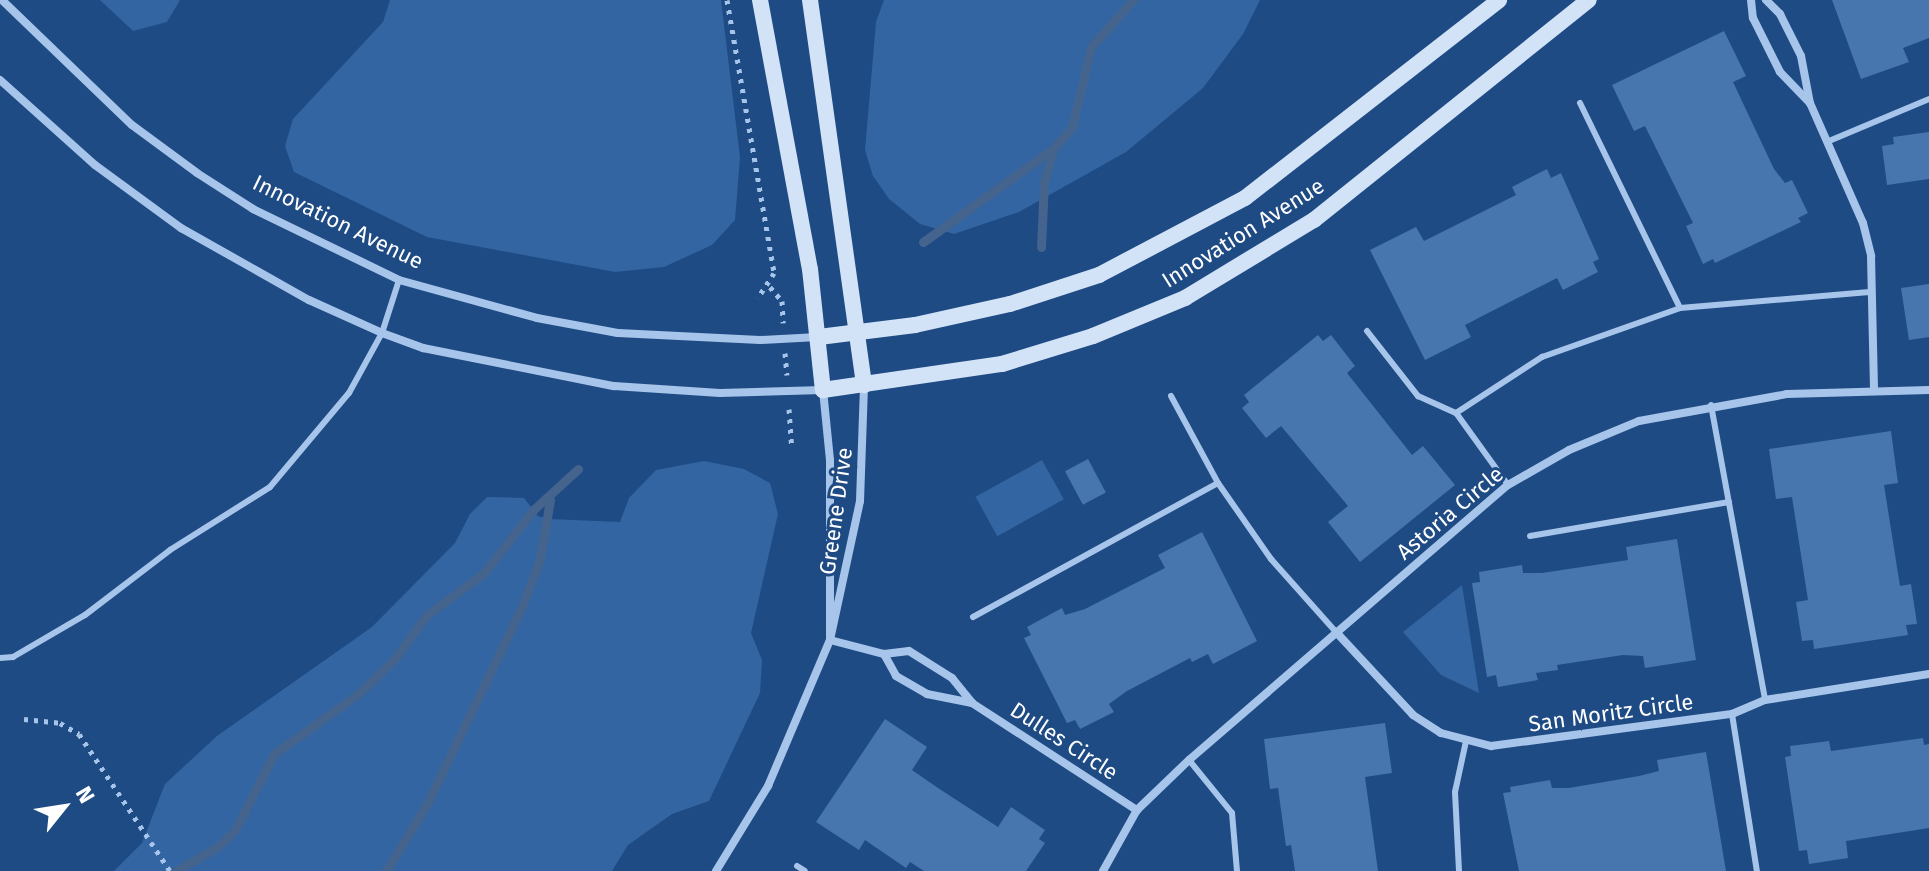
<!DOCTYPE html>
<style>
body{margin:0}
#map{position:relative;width:1929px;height:871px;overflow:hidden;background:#1f4b84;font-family:"Fira Sans",sans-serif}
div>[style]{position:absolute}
.green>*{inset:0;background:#3265a2;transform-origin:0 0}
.stream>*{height:9px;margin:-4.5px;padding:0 4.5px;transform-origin:4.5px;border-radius:4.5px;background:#44648e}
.building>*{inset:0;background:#4775ad;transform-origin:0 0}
.path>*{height:5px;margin-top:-2.5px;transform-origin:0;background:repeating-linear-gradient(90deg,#a7c5ea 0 4px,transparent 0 10px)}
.lane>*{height:6px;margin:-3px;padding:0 3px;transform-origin:3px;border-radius:3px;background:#a7c5ea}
.street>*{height:8px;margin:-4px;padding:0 4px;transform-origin:4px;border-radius:4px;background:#a7c5ea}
.secondary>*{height:16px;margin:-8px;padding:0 8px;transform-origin:8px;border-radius:8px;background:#d2e2f7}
span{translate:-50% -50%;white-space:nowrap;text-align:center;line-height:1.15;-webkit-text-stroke:6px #1f4b84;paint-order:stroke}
.street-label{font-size:22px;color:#fff}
.north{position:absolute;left:24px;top:767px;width:80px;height:80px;-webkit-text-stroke:6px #1f4b84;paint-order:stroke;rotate:60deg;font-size:22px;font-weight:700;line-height:32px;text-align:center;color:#fff}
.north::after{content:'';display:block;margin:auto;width:28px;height:36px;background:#fff;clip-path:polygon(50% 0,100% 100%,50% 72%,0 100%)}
</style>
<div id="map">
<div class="green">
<div style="clip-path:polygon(100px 0,180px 0,167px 22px,133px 31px)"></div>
<div style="clip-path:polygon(390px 0,721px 0,740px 157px,735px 220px,712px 245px,664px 267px,615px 272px,427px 237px,294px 172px,285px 146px,293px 119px,383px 22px)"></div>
<div style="clip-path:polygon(884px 0,1260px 0,1243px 34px,1203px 88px,1126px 152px,1019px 212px,954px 234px,920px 224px,889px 199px,873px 176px,865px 150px,876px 22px)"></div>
<div style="left:1042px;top:460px;width:45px;height:76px;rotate:61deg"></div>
<div style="clip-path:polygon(704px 461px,744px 469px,770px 483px,778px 514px,751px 633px,762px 660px,760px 693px,709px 801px,672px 814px,628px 845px,612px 871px,114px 871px,142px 843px,165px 784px,217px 736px,372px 627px,455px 543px,470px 514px,487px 497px,524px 498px,538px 516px,549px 519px,620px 522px,629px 498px,656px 470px)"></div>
<div style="clip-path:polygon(1462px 585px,1479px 693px,1441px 675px,1403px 632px)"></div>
</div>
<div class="stream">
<div style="left:923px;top:242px;width:161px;rotate:-35.7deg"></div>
<div style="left:1054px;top:148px;width:28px;rotate:-49deg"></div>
<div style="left:1072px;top:127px;width:82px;rotate:-76.6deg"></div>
<div style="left:1091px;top:47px;width:63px;rotate:-48.2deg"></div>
<div style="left:1041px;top:247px;width:65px;rotate:-87.4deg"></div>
<div style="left:1044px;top:182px;width:35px;rotate:-74deg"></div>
<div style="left:176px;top:871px;width:48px;rotate:-30.3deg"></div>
<div style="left:217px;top:847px;width:25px;rotate:-43deg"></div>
<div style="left:235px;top:830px;width:85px;rotate:-62.8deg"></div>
<div style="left:274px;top:754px;width:103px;rotate:-35.5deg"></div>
<div style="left:358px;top:694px;width:48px;rotate:-43.3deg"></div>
<div style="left:393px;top:661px;width:57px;rotate:-53.5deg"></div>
<div style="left:427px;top:615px;width:71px;rotate:-36.4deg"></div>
<div style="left:484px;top:573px;width:80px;rotate:-52.1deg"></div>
<div style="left:533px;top:510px;width:61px;rotate:-42.3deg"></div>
<div style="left:386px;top:871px;width:79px;rotate:-58.5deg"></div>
<div style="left:427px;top:804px;width:216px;rotate:-64.3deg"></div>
<div style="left:521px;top:609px;width:53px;rotate:-69.2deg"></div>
<div style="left:540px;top:559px;width:60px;rotate:-80.4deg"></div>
</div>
<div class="building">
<div style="clip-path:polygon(1832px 0,1929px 0,1929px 38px,1903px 48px,1909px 62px,1861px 79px)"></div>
<div style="clip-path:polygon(1724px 31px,1746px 76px,1733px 82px,1774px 169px,1785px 183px,1792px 180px,1808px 213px,1798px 218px,1801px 222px,1715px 263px,1713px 259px,1703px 264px,1686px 226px,1693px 223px,1645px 126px,1634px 131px,1612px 85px)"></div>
<div style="clip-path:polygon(1929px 132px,1929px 179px,1887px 185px,1882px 146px,1894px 144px,1893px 137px)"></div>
<div style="clip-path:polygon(1547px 169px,1551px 178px,1561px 173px,1599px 259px,1593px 262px,1598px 272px,1563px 290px,1557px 278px,1494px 310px,1465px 325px,1471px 337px,1425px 360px,1370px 250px,1416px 227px,1424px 241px,1516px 195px,1512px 187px)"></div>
<div style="clip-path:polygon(1929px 284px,1929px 337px,1909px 340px,1901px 288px)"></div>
<div style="clip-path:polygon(1318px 335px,1323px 341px,1331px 335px,1355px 366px,1347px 373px,1412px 455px,1423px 446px,1455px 485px,1360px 562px,1328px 522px,1348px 506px,1281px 426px,1266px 438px,1242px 408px,1249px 402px,1244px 395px)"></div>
<div style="clip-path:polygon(1891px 431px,1898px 483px,1884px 485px,1900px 586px,1911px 584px,1917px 624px,1906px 625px,1908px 635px,1814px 649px,1813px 640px,1802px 641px,1796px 602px,1808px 600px,1792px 497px,1776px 499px,1769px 449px)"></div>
<div style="left:1088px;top:459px;width:38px;height:26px;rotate:62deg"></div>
<div style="clip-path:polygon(1202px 532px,1257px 641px,1213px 664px,1208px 654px,1192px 662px,1190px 658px,1127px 691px,1109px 704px,1114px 712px,1080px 729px,1075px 720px,1067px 723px,1024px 638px,1031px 635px,1027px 627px,1062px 608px,1065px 615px,1085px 609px,1165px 568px,1158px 555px)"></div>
<div style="clip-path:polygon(1677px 539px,1696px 660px,1645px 668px,1643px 656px,1623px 655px,1557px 665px,1558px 670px,1536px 673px,1538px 680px,1498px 687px,1496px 675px,1487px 677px,1472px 583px,1480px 582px,1479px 572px,1522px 565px,1523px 573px,1542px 573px,1628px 560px,1626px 547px)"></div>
<div style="clip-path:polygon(885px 719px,927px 747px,912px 770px,938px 788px,998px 827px,1011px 807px,1045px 830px,1039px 839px,1045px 843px,1026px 871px,924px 871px,910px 862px,906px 868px,865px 840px,859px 850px,816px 822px)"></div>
<div style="clip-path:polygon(1385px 723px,1392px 773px,1365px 777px,1378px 871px,1295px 871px,1291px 845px,1286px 846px,1278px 788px,1270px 789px,1264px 739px)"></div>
<div style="clip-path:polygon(1923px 738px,1924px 745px,1929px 744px,1929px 828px,1846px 841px,1848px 858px,1809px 864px,1807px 850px,1799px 851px,1785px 757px,1791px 756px,1790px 746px,1829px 741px,1831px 751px)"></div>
<div style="clip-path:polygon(1706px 752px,1726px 871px,1519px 871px,1503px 793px,1511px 792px,1510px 787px,1550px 780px,1552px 788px,1569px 788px,1639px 776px,1659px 771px,1657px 760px)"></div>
</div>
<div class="path">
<div style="left:727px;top:0;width:277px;rotate:80.2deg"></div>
<div style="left:774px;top:273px;width:30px;rotate:123deg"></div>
<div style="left:770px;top:287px;width:18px;rotate:49deg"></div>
<div style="left:782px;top:301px;width:22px;rotate:87deg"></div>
<div style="left:785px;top:353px;width:22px;rotate:85deg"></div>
<div style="left:789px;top:409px;width:39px;rotate:86deg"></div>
<div style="left:24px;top:719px;width:36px;rotate:6deg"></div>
<div style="left:60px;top:723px;width:22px;rotate:30deg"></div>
<div style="left:79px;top:734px;width:164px;rotate:56.4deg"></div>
</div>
<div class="lane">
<div style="left:1580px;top:103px;width:228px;rotate:64deg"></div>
<div style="left:1829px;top:141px;width:108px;rotate:-22.8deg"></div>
<div style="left:1367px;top:331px;width:83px;rotate:51.9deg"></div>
<div style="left:1418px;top:396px;width:42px;rotate:24.1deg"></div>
<div style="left:1171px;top:396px;width:99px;rotate:61.6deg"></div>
<div style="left:1218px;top:483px;width:93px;rotate:55.1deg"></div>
<div style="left:1271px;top:559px;width:98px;rotate:48.3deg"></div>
<div style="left:1711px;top:405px;width:300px;rotate:79.6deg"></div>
<div style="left:1508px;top:485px;width:89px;rotate:-125.8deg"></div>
<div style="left:1456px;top:413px;width:103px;rotate:-33.1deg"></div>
<div style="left:1542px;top:357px;width:146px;rotate:-19.5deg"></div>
<div style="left:1680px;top:308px;width:193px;rotate:-4.8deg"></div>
<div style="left:1530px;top:536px;width:202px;rotate:-9.7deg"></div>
<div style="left:973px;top:617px;width:279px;rotate:-28.7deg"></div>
<div style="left:0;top:658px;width:13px;rotate:-4deg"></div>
<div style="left:13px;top:657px;width:83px;rotate:-30.3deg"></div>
<div style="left:85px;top:615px;width:107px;rotate:-37.4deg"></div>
<div style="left:170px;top:550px;width:118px;rotate:-32.2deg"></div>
<div style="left:270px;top:487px;width:123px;rotate:-50deg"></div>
<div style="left:349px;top:393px;width:68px;rotate:-61.2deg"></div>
<div style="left:382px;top:333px;width:56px;rotate:-72.2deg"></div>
<div style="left:1732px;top:714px;width:159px;rotate:81deg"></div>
<div style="left:1189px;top:760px;width:68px;rotate:50.9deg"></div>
<div style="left:1232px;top:813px;width:58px;rotate:85.1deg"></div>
<div style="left:797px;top:866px;width:9px;rotate:32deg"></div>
<div style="left:1459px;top:871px;width:79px;rotate:-92.9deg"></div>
<div style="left:1455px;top:792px;width:52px;rotate:-77.8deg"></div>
</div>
<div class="street">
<div style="left:2px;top:0;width:180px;rotate:43.9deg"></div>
<div style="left:132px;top:125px;width:81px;rotate:36.4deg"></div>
<div style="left:197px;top:173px;width:67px;rotate:32.7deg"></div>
<div style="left:253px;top:209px;width:162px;rotate:25.9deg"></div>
<div style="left:399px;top:280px;width:143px;rotate:15.4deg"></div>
<div style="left:537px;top:318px;width:82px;rotate:10.5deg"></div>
<div style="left:618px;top:333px;width:142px;rotate:2.8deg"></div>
<div style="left:760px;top:340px;width:58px;rotate:-3deg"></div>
<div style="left:1751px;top:0;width:18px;rotate:84deg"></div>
<div style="left:1753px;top:18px;width:60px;rotate:63.4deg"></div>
<div style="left:1780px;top:72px;width:42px;rotate:46deg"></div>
<div style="left:1766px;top:0;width:20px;rotate:45deg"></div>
<div style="left:1780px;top:14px;width:47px;rotate:63.4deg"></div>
<div style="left:1801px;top:56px;width:48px;rotate:79.2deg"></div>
<div style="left:1810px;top:103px;width:131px;rotate:66.2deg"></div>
<div style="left:1863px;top:223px;width:34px;rotate:76deg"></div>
<div style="left:1871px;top:256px;width:132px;rotate:88.7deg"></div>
<div style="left:0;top:80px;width:127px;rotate:41.8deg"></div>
<div style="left:95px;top:165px;width:107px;rotate:36.2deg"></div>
<div style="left:181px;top:228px;width:147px;rotate:29.4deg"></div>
<div style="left:309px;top:300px;width:80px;rotate:24.3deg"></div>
<div style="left:382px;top:333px;width:44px;rotate:20.1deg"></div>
<div style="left:423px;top:348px;width:195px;rotate:11.3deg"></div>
<div style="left:614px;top:386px;width:106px;rotate:3.8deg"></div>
<div style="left:720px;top:393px;width:103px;rotate:-1.7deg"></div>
<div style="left:823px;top:390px;width:70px;rotate:84.3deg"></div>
<div style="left:830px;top:460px;width:180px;rotate:90deg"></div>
<div style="left:1336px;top:632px;width:113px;rotate:47.1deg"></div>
<div style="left:1413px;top:715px;width:33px;rotate:33deg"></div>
<div style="left:1441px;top:733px;width:52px;rotate:14.6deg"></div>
<div style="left:1491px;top:746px;width:243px;rotate:-7.6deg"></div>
<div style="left:1732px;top:714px;width:36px;rotate:-23deg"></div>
<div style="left:1765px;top:700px;width:166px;rotate:-9deg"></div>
<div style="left:830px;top:640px;width:56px;rotate:14.5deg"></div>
<div style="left:884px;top:654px;width:25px;rotate:-7deg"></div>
<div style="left:909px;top:651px;width:51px;rotate:32.1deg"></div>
<div style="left:952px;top:678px;width:32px;rotate:51deg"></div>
<div style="left:972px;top:703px;width:197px;rotate:33deg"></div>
<div style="left:884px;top:654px;width:25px;rotate:61deg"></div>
<div style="left:896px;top:676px;width:36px;rotate:30deg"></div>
<div style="left:927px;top:694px;width:46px;rotate:11.3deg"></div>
<div style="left:716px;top:871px;width:100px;rotate:-58.5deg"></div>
<div style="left:768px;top:786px;width:159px;rotate:-67deg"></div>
<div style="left:830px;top:640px;width:142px;rotate:-77.8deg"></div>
<div style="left:860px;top:501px;width:116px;rotate:-88deg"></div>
<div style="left:1103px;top:871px;width:70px;rotate:-60.9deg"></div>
<div style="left:1137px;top:810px;width:72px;rotate:-43.9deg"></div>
<div style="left:1189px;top:760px;width:421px;rotate:-40.8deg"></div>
<div style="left:1508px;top:485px;width:70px;rotate:-29.8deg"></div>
<div style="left:1569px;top:450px;width:76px;rotate:-22.5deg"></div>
<div style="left:1639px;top:421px;width:150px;rotate:-10.3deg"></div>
<div style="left:1787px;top:394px;width:142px;rotate:-1.6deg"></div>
</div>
<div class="secondary">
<div style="left:760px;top:0;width:274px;rotate:79.5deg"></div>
<div style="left:810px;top:269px;width:122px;rotate:83.9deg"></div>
<div style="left:823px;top:390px;width:181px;rotate:-8.3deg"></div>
<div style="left:1002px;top:364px;width:95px;rotate:-17.1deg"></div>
<div style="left:1093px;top:336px;width:100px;rotate:-22.4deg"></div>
<div style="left:1185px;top:298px;width:151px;rotate:-31.2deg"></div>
<div style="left:1314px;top:220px;width:352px;rotate:-38.7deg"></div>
<div style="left:810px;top:0;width:389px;rotate:82deg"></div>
<div style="left:819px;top:337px;width:97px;rotate:-7.1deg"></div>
<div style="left:915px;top:325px;width:97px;rotate:-12.5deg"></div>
<div style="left:1010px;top:304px;width:94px;rotate:-18deg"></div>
<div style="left:1099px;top:275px;width:165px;rotate:-27.8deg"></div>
<div style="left:1245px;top:198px;width:322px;rotate:-37.9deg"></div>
</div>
<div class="street-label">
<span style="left:338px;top:222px;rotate:26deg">Innovation Avenue</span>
<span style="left:1243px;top:233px;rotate:-32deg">Innovation Avenue</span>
<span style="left:836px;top:511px;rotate:-82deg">Greene Drive</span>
<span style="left:1450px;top:513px;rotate:-40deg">Astoria Circle</span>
<span style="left:1611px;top:713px;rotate:-8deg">San Moritz Circle</span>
<span style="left:1064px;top:741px;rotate:33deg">Dulles Circle</span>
</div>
<div class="north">N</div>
</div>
